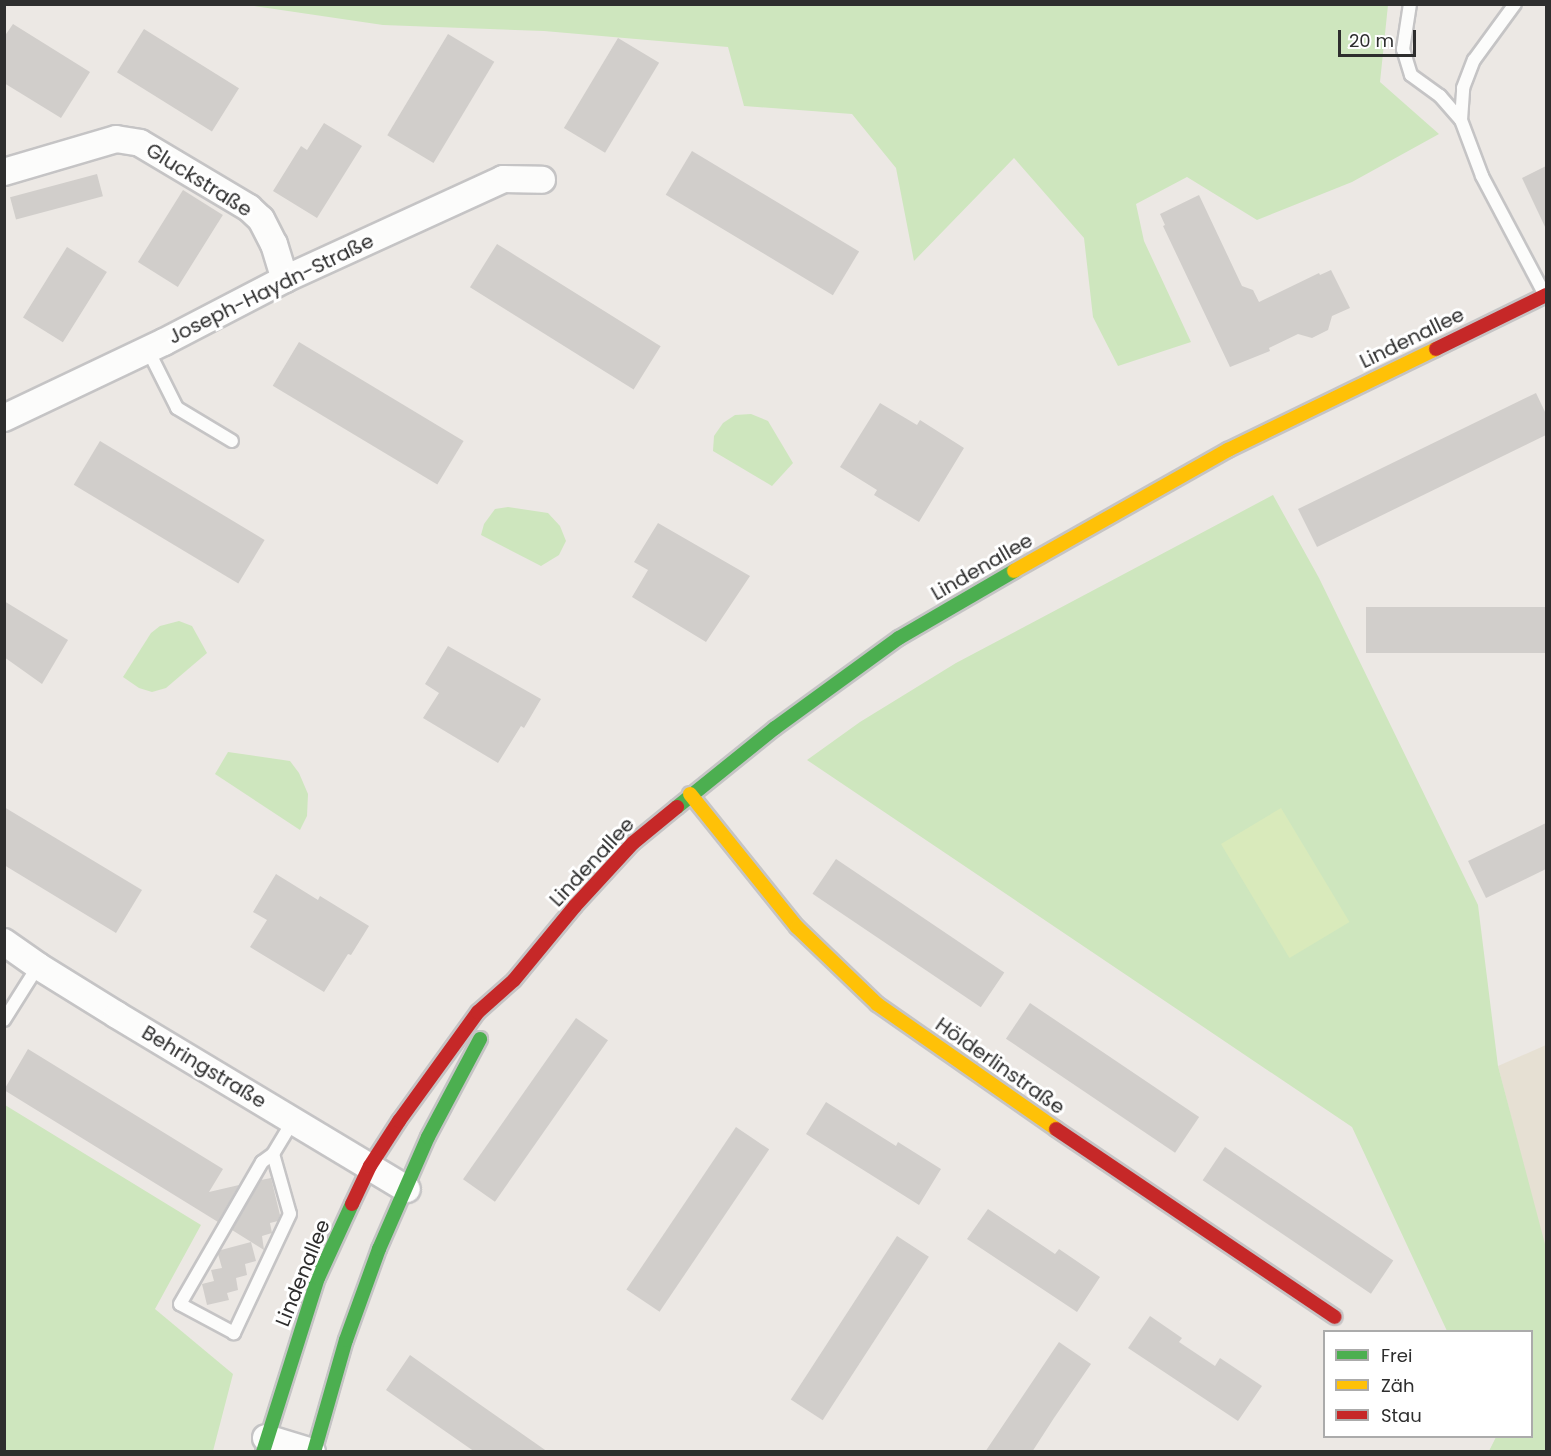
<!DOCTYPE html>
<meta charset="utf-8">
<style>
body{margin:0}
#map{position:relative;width:1551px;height:1456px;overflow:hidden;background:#ece8e4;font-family:Poppins,sans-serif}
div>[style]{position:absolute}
.education>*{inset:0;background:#e6e0d3}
.green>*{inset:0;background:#cee6be}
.pitch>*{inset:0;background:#d9eabb;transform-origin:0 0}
.building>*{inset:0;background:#d1cecb;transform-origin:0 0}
.roads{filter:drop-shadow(2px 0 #c5c4c5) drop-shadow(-2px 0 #c5c4c5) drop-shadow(0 2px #c5c4c5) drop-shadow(0 -2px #c5c4c5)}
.lane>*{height:12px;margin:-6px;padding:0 6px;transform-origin:6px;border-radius:6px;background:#fcfcfb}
.street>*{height:26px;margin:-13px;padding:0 13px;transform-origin:13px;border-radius:13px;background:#fcfcfb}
.fast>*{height:14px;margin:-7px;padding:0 7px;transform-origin:7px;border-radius:7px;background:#4caf50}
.slow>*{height:14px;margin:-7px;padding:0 7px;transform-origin:7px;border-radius:7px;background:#ffc107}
.jam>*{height:14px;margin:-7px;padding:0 7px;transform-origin:7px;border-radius:7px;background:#c62828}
span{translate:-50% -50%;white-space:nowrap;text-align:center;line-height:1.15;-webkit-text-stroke:6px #fff;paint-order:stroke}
.street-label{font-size:20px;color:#2e2e2e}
.frame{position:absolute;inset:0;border:6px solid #2e2e2e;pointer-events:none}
.legend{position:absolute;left:1323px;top:1330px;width:210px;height:108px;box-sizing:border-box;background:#fff;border:2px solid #ababab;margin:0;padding:8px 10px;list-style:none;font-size:18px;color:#2e2e2e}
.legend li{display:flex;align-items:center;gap:12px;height:30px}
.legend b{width:30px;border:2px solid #ababab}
.scale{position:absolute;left:1338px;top:30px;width:78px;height:27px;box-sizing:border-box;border:3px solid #2e2e2e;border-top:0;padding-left:8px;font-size:18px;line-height:21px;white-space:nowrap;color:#2e2e2e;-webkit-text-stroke:4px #fff;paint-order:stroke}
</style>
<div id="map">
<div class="education">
<div style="clip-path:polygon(1546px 1045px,1546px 1253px,1498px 1066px)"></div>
</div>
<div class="green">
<div style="clip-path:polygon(247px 5px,1388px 5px,1380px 82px,1439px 134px,1352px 182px,1257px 220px,1187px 177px,1136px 204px,1144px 241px,1191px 342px,1118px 366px,1093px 317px,1084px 238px,1014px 158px,914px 261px,896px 168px,852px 114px,744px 106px,728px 47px,544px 31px,383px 25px)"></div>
<div style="clip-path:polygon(751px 414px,768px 421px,793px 463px,772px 486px,713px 451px,714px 436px,723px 423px,735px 415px)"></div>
<div style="clip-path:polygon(1273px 495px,1319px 578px,1478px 905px,1498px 1066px,1546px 1248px,1546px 1451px,1489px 1451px,1496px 1437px,1532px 1436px,1532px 1332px,1447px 1331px,1352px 1127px,807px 760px,860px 722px,956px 663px)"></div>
<div style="clip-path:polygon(508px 507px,548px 513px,560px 526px,566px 541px,559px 555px,541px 566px,481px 535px,484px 524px,495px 509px)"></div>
<div style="clip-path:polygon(179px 621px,192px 626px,207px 653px,166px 688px,152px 692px,139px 688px,123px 677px,151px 633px,160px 626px)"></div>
<div style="clip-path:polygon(228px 752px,290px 761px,299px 773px,308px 794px,307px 816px,300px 830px,215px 774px)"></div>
<div style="clip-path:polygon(5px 1105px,201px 1225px,155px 1309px,233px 1374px,213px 1451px,5px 1451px)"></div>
</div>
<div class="pitch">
<div style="left:1281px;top:808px;width:133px;height:70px;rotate:59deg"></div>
</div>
<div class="building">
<div style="clip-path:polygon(13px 24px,90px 72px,61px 118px,4px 83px,4px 37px)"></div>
<div style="left:144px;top:29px;width:112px;height:51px;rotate:32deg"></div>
<div style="left:448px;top:34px;width:54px;height:118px;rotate:31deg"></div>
<div style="left:618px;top:38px;width:48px;height:105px;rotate:31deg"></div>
<div style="clip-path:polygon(324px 123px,362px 146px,317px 218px,273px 191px,301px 146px,307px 150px)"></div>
<div style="left:692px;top:151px;width:195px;height:51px;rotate:31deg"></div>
<div style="clip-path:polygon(1546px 166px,1546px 229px,1522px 178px)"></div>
<div style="left:97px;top:174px;width:23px;height:90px;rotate:75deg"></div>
<div style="left:183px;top:190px;width:47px;height:85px;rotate:32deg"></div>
<div style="clip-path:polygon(1199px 195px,1242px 286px,1253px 290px,1259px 302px,1319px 273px,1320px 275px,1331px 270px,1350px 308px,1332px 316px,1328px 330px,1312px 338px,1298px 334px,1269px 348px,1270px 351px,1230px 367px,1163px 226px,1165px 225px,1160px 214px)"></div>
<div style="left:497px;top:244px;width:193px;height:51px;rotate:32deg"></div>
<div style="left:67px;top:247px;width:47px;height:83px;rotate:32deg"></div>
<div style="left:299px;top:342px;width:192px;height:51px;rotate:31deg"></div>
<div style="clip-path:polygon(1536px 393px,1546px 414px,1546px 435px,1317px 547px,1298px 509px)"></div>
<div style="clip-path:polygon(880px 403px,917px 425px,920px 420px,964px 448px,919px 522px,874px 495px,877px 490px,840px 467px)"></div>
<div style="left:100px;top:441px;width:192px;height:51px;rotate:31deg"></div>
<div style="clip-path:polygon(658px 523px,750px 576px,706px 642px,632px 597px,648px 570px,634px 562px)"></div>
<div style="clip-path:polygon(4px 601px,68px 640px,42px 684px,4px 657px)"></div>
<div style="left:1546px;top:607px;width:46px;height:180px;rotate:90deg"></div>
<div style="clip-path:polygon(448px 646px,541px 699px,524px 728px,521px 726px,498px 763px,423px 718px,439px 693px,425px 684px)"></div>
<div style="clip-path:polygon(4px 807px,142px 890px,116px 933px,4px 865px)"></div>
<div style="clip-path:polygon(1546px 823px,1546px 869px,1486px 898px,1468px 861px)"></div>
<div style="left:836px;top:859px;width:203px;height:42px;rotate:34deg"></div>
<div style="clip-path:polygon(276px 874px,318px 900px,320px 896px,369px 926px,351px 955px,348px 954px,324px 992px,250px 947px,267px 920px,253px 912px)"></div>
<div style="left:1030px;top:1003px;width:204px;height:43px;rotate:34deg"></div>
<div style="left:576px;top:1018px;width:39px;height:197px;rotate:35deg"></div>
<div style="clip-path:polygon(28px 1049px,223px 1169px,209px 1192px,239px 1185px,218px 1222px,4px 1090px)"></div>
<div style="clip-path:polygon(826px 1102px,896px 1146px,898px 1142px,941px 1169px,919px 1205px,806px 1134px)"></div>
<div style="left:736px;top:1127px;width:40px;height:196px;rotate:34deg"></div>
<div style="left:1225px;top:1147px;width:203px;height:40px;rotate:34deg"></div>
<div style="clip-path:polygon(271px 1178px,280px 1215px,278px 1221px,270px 1223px,272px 1233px,262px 1236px,264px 1250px,232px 1230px,261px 1180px)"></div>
<div style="clip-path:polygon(988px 1209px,1055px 1254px,1059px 1249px,1100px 1277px,1077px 1312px,967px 1239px)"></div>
<div style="left:897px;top:1236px;width:38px;height:195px;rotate:33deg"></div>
<div style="clip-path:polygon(251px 1242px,256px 1261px,245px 1264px,247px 1275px,236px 1278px,238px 1290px,227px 1293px,229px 1300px,207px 1305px,202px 1284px,214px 1281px,211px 1270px,222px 1268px,218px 1254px,221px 1250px)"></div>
<div style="clip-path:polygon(1150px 1316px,1182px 1338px,1179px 1342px,1215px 1366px,1220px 1358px,1262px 1386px,1238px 1421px,1128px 1348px)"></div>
<div style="clip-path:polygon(1059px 1342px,1091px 1364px,1054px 1418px,1032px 1452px,985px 1452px)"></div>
<div style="clip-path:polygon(410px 1355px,465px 1394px,548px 1452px,475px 1452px,386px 1390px)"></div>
</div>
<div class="roads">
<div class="lane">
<div style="left:1410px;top:4px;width:46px;rotate:98.8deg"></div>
<div style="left:1403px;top:49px;width:27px;rotate:73deg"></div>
<div style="left:1411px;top:75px;width:36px;rotate:36deg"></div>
<div style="left:1440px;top:96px;width:32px;rotate:49deg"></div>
<div style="left:1461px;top:120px;width:60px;rotate:69.4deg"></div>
<div style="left:1482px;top:176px;width:135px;rotate:62.1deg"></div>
<div style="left:1461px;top:120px;width:32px;rotate:-86deg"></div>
<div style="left:1463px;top:88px;width:30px;rotate:-69deg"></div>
<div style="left:1474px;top:60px;width:69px;rotate:-53.8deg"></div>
<div style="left:148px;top:350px;width:65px;rotate:63.4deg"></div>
<div style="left:177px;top:408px;width:64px;rotate:31deg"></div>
<div style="left:4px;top:1020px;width:64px;rotate:-57.8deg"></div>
<div style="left:273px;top:1154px;width:62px;rotate:74.2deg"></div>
<div style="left:290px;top:1214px;width:132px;rotate:115.2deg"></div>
<div style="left:234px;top:1333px;width:61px;rotate:-151.8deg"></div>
<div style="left:180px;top:1304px;width:164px;rotate:-60deg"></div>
<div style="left:262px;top:1162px;width:14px;rotate:-36deg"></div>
<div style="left:273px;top:1154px;width:39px;rotate:-59deg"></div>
</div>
<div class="street">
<div style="left:4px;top:172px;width:117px;rotate:-16.4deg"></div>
<div style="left:116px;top:139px;width:24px;rotate:9deg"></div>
<div style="left:140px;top:143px;width:127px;rotate:30.8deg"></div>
<div style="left:249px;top:208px;width:16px;rotate:43deg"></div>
<div style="left:261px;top:219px;width:28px;rotate:63deg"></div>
<div style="left:274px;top:244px;width:37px;rotate:73deg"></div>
<div style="left:4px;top:418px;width:177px;rotate:-25.4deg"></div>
<div style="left:164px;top:342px;width:136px;rotate:-27.5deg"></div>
<div style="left:285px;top:279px;width:240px;rotate:-24.6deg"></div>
<div style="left:503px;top:179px;width:39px;rotate:1deg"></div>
<div style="left:4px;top:942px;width:42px;rotate:35.2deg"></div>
<div style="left:38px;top:966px;width:93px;rotate:31.8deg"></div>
<div style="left:117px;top:1015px;width:338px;rotate:31deg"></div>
<div style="left:266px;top:1438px;width:48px;rotate:16.9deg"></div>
</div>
<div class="fast">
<div style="left:677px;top:807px;width:126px;rotate:-38.9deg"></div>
<div style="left:775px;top:728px;width:153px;rotate:-36deg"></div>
<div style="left:899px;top:638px;width:133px;rotate:-30.2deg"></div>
<div style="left:263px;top:1452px;width:182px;rotate:-72.5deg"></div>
<div style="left:318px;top:1278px;width:81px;rotate:-65.3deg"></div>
<div style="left:314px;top:1452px;width:116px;rotate:-74.1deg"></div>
<div style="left:346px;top:1340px;width:97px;rotate:-70.1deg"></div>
<div style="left:379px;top:1249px;width:122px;rotate:-66.4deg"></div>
<div style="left:428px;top:1137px;width:111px;rotate:-62deg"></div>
</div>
<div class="slow">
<div style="left:1014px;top:571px;width:246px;rotate:-29.5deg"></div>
<div style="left:1228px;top:450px;width:231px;rotate:-25.9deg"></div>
<div style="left:690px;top:794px;width:171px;rotate:51.2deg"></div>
<div style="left:797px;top:927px;width:111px;rotate:43.9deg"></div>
<div style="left:877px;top:1004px;width:218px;rotate:34.9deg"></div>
</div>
<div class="jam">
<div style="left:1436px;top:349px;width:123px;rotate:-26.1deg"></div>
<div style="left:1056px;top:1129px;width:336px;rotate:34deg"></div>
<div style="left:352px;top:1204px;width:42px;rotate:-64.7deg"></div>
<div style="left:370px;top:1166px;width:54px;rotate:-57.2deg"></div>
<div style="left:399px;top:1121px;width:135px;rotate:-54.1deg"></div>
<div style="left:478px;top:1012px;width:48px;rotate:-41.6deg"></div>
<div style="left:514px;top:980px;width:96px;rotate:-50.5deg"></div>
<div style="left:575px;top:906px;width:86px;rotate:-47.4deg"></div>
<div style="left:633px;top:843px;width:57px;rotate:-39.3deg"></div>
</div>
</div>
<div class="street-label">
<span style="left:199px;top:180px;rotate:32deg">Gluckstraße</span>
<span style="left:271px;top:289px;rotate:-26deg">Joseph-Haydn-Straße</span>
<span style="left:1412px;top:338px;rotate:-26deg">Lindenallee</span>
<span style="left:982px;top:567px;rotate:-30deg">Lindenallee</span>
<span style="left:592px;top:862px;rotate:-47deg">Lindenallee</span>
<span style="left:1000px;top:1066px;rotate:35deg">Hölderlinstraße</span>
<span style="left:204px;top:1067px;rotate:31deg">Behringstraße</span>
<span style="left:303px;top:1273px;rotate:-68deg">Lindenallee</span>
</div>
<div class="frame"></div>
<ul class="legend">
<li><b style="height:8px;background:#4caf50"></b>Frei</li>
<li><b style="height:8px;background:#ffc107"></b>Zäh</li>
<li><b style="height:8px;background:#c62828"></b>Stau</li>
</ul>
<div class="scale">20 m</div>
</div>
